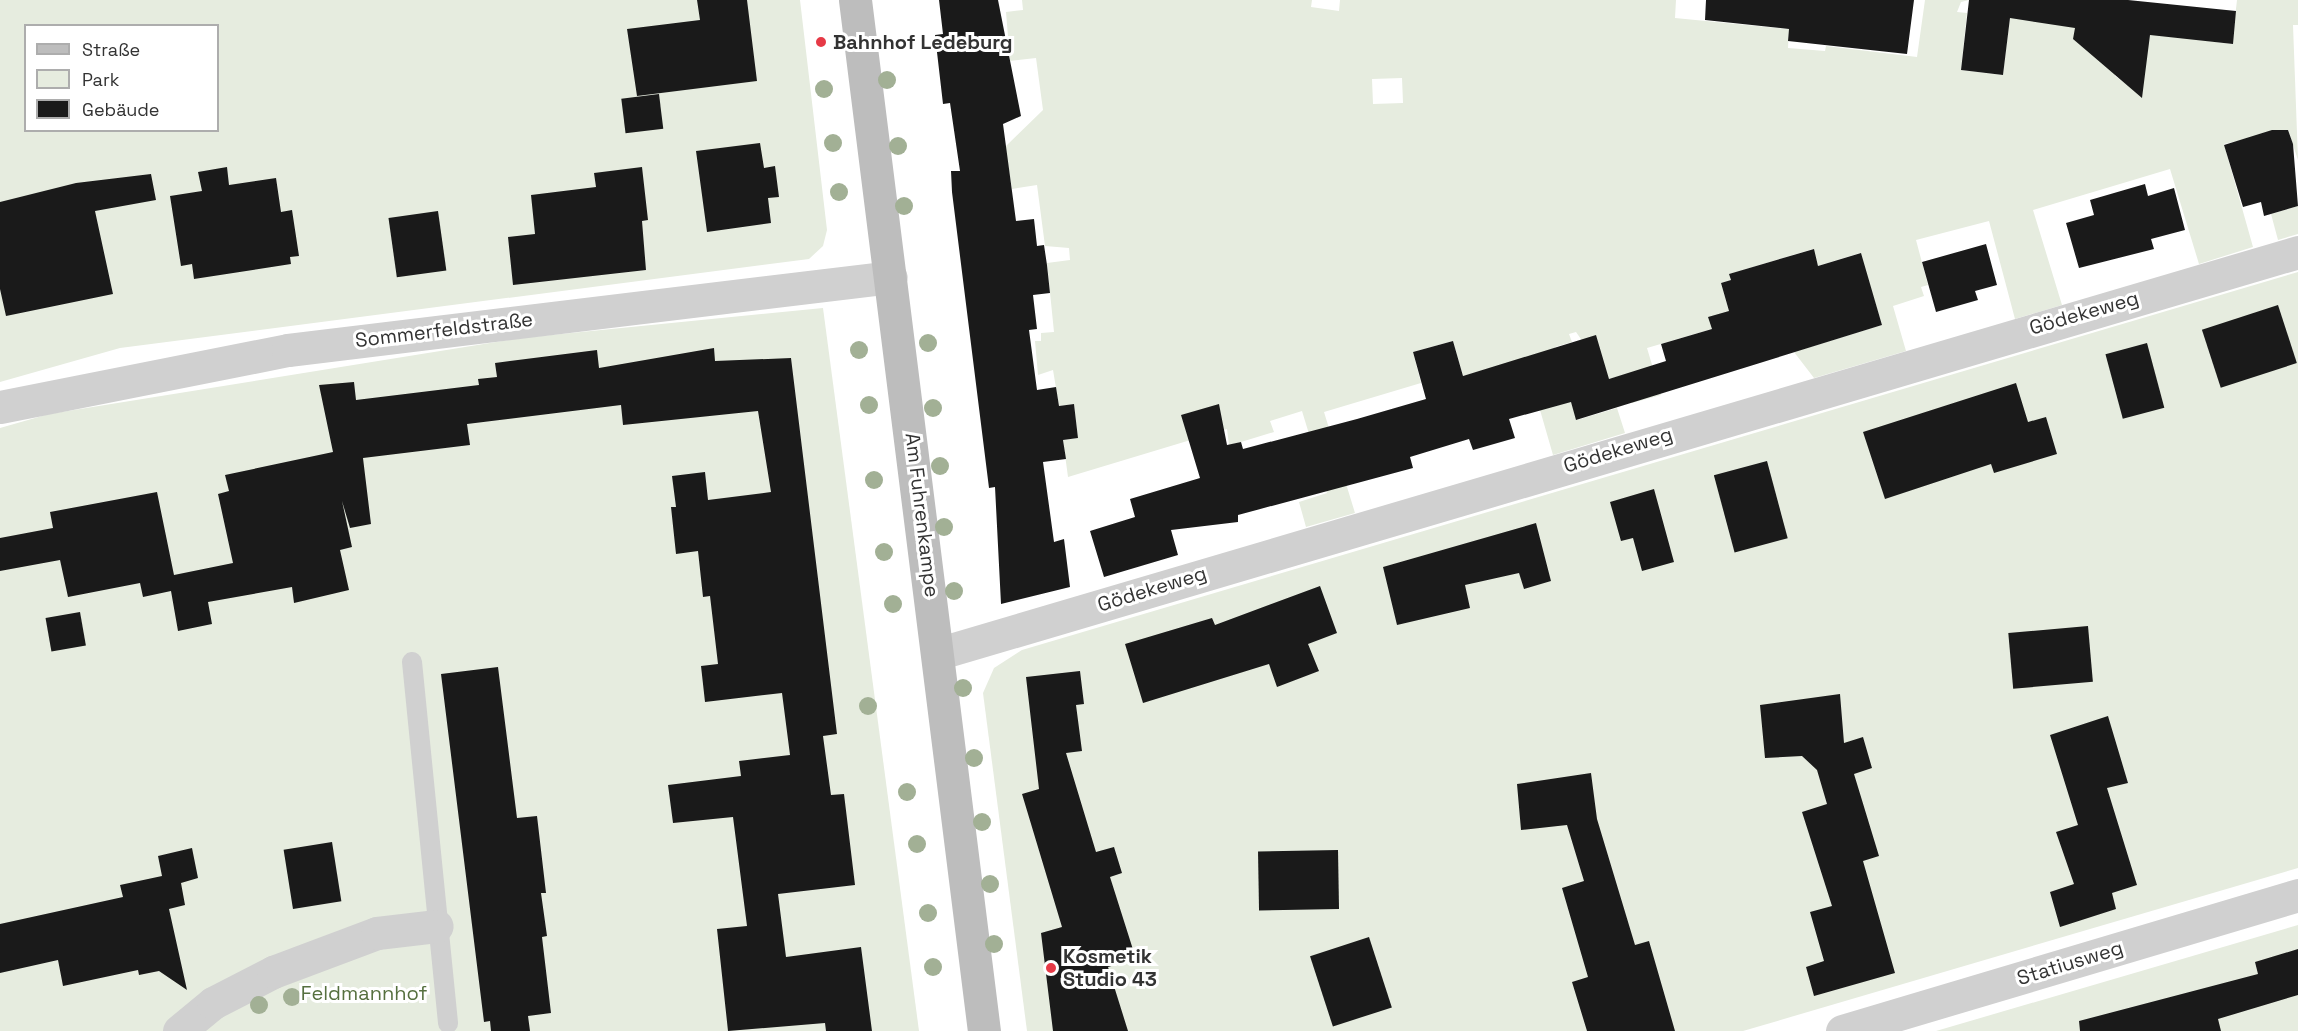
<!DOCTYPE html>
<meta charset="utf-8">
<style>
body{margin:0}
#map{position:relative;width:2298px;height:1031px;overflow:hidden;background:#fff;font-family:"Space Grotesk",sans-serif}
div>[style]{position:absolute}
.green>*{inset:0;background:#e6ecdf}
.building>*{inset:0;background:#1a1a1a;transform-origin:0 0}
.lane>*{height:20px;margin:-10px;padding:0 10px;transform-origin:10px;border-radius:10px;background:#d0d0d0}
.street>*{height:33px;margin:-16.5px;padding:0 16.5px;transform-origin:16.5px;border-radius:16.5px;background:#d0d0d0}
.secondary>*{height:33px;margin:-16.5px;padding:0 16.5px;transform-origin:16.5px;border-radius:16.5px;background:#bdbdbd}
.trees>*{width:18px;height:18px;margin:-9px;border-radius:50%;background:#a2b095}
.dots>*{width:16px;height:16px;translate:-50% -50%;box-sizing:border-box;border:3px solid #fff;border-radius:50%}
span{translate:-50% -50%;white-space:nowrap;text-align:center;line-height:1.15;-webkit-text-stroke:6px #fff;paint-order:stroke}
.poi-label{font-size:20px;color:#333;font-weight:700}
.left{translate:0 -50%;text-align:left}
.street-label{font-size:20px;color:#333}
.park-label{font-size:20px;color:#56703f}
.legend{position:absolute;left:24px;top:24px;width:195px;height:108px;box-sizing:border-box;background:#fff;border:2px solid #adadad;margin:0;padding:8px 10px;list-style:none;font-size:18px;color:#333}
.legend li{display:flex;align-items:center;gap:12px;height:30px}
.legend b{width:30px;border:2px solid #adadad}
</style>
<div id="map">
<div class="green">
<div style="clip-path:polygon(evenodd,0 0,800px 0,827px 230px,823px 246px,809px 259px,120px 348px,0 382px,0 0,26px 26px,218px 26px,218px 130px,26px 130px,26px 26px)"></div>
<div style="clip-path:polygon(evenodd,1022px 0,1312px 0,1311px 7px,1339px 11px,1340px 0,1676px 0,1675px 18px,1789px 29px,1788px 48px,1825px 51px,1826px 46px,1917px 57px,1925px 0,1969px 0,1961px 2px,1957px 12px,1967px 13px,1961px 70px,2003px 75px,2012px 0,2075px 27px,2118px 56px,2115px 76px,2129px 86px,2153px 6px,2199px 40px,2232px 44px,2237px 0,2298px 0,2298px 25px,2293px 25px,2298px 160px,2288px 130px,2224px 144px,2253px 247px,2199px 264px,2170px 169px,2033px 210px,2062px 305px,2015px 319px,1989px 221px,1916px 240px,1928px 285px,1921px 287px,1924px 296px,1893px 306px,1906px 351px,1814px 378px,1794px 352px,1882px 325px,1860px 253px,1818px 266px,1813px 249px,1730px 274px,1731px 280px,1721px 283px,1729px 311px,1712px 329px,1647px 348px,1661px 395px,1632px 403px,1624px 375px,1609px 379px,1576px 332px,1569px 334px,1572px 342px,1555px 347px,1577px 420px,1617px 408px,1625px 433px,1553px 455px,1525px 358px,1463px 376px,1453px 341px,1413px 352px,1421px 383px,1324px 412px,1355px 513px,1306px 527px,1299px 502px,1327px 493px,1302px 411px,1270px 421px,1274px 432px,1241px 442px,1229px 445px,1227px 429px,1068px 477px,1063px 440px,1078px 438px,1074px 404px,1059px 406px,1053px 370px,1038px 375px,1035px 341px,1041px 341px,1041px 333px,1054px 332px,1047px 263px,1070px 260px,1069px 248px,1045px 246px,1037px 185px,1012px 189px,1005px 147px,1043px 110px,1036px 58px,1010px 61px,1006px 12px,1023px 10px,1022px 0,1402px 78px,1403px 103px,1373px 104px,1372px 79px,1402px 78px)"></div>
<div style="clip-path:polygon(2298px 206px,2298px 234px,2278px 240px,2271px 214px)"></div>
<div style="clip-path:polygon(2298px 272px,2298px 868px,1743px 1031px,1027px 1031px,983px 693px,994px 668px,1022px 650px)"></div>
<div style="clip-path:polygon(823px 308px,919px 1031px,0 1031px,0 428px,49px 414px,521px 338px)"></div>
<div style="clip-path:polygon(2298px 925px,2298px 1031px,1936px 1031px)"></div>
</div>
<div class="building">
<div style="clip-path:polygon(697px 0,747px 0,757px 81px,637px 96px,627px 29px,700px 20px)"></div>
<div style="clip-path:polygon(939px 0,998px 0,1021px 116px,1003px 124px,1016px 221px,1034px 219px,1037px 246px,1044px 245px,1047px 265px,1050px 293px,1033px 295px,1037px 329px,1029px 330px,1037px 390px,1056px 387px,1059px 406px,1074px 404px,1078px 438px,1063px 440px,1066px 459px,1043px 462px,1054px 542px,1064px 539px,1070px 587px,1001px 604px,995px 487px,989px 488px,952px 192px,951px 171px,960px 171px,950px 103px,943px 104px,935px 35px,943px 34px)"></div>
<div style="clip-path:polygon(1706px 0,1914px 0,1907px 54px,1788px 41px,1789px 29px,1705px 20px)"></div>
<div style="clip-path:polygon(1969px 0,2128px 0,2236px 11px,2233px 44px,2150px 35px,2142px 98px,2073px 39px,2075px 28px,2010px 18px,2003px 75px,1961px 70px)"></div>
<div style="left:659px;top:94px;width:35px;height:38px;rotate:83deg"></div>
<div style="clip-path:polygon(2272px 130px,2288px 130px,2293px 144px,2298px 206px,2264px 216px,2261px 202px,2243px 207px,2224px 145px)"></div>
<div style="clip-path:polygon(760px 143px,764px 168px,775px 166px,779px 197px,768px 198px,771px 223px,707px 232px,696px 151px)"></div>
<div style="clip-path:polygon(227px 167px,229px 185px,276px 178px,281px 212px,292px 210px,299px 256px,290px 257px,291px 264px,194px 279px,192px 264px,181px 266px,170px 196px,202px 191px,198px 172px)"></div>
<div style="clip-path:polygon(642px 167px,648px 220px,642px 221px,646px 270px,513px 285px,508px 237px,535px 234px,531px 195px,596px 187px,594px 173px)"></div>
<div style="clip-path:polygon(151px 174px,156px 200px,95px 211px,113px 294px,6px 316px,0 289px,0 202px,76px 183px)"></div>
<div style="clip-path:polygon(2145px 184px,2148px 196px,2174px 188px,2185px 230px,2151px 239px,2154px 249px,2079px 268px,2066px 223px,2094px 215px,2090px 200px)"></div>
<div style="left:438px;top:211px;width:60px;height:50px;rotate:82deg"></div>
<div style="clip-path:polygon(1986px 244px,1997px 285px,1975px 291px,1978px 300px,1936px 312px,1922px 262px)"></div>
<div style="clip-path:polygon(1814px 249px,1818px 266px,1861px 253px,1882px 325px,1576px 420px,1571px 402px,1509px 419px,1515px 438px,1473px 450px,1469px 439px,1410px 457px,1413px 468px,1238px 515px,1238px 522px,1171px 530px,1178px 555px,1104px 577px,1090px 531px,1135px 517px,1130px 499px,1200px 478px,1181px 415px,1219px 404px,1227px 445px,1241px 442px,1243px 449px,1357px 419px,1426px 399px,1413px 352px,1453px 341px,1463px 376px,1596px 335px,1609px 379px,1666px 361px,1661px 344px,1712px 329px,1708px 317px,1729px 311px,1721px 283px,1731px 280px,1729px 274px)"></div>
<div style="left:2278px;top:305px;width:61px;height:80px;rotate:72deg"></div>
<div style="left:2147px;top:343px;width:67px;height:43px;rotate:75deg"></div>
<div style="clip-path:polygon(714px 348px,715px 361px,791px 358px,837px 734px,823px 736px,831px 795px,844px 794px,855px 885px,778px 894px,786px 957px,861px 947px,872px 1031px,826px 1031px,825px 1023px,728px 1031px,717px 929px,747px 926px,733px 817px,673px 823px,668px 785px,741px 776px,739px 761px,790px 755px,782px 693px,705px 702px,701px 666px,718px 664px,710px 596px,703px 597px,698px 551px,676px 554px,671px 507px,676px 507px,672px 476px,705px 472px,708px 500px,771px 492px,758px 411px,623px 425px,621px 405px,467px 424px,470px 445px,363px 458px,371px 524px,350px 528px,342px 501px,352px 547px,340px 550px,349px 590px,294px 603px,292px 587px,208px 602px,212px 624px,178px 631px,171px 591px,143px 597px,140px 583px,68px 597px,60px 560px,0 571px,0 538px,53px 528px,50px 512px,157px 492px,174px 575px,233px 563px,218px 494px,229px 491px,225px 475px,333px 452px,319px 385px,354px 382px,356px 400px,479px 385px,478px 379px,497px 377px,495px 363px,597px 350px,599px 368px)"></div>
<div style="clip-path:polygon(2016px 383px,2028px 422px,2046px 417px,2057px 454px,1994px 473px,1991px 464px,1885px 499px,1863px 432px)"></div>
<div style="left:1767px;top:461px;width:80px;height:55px;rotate:75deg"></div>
<div style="clip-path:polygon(1654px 489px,1674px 562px,1642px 571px,1633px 538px,1621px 541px,1610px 502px)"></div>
<div style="clip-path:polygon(1536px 523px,1551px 581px,1524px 589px,1519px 573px,1465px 585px,1470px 608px,1397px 625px,1383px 567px)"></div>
<div style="clip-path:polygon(1320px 586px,1337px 633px,1308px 644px,1319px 671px,1277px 687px,1269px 664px,1143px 703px,1125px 644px,1212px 618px,1215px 625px)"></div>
<div style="left:80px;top:612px;width:34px;height:35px;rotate:80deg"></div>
<div style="left:2088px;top:626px;width:56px;height:80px;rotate:85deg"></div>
<div style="clip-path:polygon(498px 667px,517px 818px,537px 816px,546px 893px,541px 893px,547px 936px,542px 937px,551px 1013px,528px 1016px,530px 1031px,491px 1031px,490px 1021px,484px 1022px,441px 674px)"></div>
<div style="clip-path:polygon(1080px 671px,1084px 704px,1076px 705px,1082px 751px,1066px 753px,1096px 852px,1114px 847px,1122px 873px,1110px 877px,1136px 959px,1108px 967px,1128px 1031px,1053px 1031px,1041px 933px,1062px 927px,1022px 794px,1039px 789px,1026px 677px)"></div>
<div style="clip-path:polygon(1840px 694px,1844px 743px,1863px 737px,1872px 768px,1854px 774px,1879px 856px,1863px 861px,1895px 973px,1814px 996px,1806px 967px,1824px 961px,1810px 912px,1832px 906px,1802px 812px,1827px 804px,1817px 770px,1802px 756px,1765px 758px,1760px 705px)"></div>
<div style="clip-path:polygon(2108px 716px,2128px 783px,2107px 788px,2137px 885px,2112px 893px,2116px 909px,2060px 927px,2050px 892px,2074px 884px,2056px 832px,2078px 825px,2050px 735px)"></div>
<div style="clip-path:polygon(1591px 773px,1597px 819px,1635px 945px,1649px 941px,1675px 1031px,1587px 1031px,1572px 982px,1588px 977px,1562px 888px,1584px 881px,1567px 825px,1521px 830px,1517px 784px)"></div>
<div style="left:332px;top:842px;width:60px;height:49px;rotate:81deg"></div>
<div style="clip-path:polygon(192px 848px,198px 878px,181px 883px,185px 905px,169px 909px,187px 990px,159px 971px,139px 975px,138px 970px,63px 986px,58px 960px,0 973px,0 924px,123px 897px,120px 885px,162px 876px,158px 856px)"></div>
<div style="left:1338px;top:850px;width:59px;height:80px;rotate:89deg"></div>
<div style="left:1369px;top:937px;width:74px;height:62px;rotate:72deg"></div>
<div style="clip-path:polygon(2298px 949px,2298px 995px,2218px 1019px,2221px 1031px,2080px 1031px,2079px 1021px,2258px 974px,2255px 962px)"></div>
</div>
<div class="lane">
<div style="left:412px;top:662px;width:363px;rotate:84.3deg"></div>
</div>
<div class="street">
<div style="left:0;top:407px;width:294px;rotate:-11.2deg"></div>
<div style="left:288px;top:350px;width:607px;rotate:-6.9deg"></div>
<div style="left:940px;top:653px;width:1416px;rotate:-16.45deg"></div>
<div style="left:179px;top:1031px;width:44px;rotate:-39.5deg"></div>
<div style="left:213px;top:1003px;width:68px;rotate:-27.3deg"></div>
<div style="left:273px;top:972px;width:111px;rotate:-20.6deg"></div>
<div style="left:377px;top:933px;width:60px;rotate:-6.7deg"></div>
<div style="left:1842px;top:1031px;width:476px;rotate:-16.6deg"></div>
</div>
<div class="secondary">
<div style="left:855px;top:0;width:1039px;rotate:82.87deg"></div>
</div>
<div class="trees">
<div style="left:887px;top:80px"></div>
<div style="left:824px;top:89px"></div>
<div style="left:833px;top:143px"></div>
<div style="left:898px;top:146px"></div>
<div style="left:839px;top:192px"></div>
<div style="left:904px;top:206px"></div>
<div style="left:928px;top:343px"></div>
<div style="left:859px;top:350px"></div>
<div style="left:869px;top:405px"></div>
<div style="left:933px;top:408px"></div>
<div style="left:940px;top:466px"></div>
<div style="left:874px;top:480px"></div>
<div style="left:944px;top:527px"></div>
<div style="left:884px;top:552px"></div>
<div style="left:954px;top:591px"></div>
<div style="left:893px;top:604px"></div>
<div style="left:963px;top:688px"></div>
<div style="left:868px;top:706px"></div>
<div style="left:974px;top:758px"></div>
<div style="left:907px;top:792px"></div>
<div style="left:982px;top:822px"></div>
<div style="left:917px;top:844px"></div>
<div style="left:990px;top:884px"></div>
<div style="left:928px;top:913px"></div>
<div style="left:994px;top:944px"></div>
<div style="left:933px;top:967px"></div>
<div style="left:292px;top:997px"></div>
<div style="left:259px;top:1005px"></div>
</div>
<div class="dots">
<div style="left:821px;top:42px;background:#e63946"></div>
<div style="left:1051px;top:968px;background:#e63946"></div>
</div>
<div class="poi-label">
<span class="left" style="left:833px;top:42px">Bahnhof Ledeburg</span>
<span class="left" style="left:1063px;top:968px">Kosmetik<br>Studio 43</span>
</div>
<div class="street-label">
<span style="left:2084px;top:313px;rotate:-16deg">Gödekeweg</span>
<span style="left:444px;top:330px;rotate:-7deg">Sommerfeldstraße</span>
<span style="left:1618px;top:450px;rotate:-17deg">Gödekeweg</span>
<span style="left:922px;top:515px;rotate:83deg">Am Fuhrenkampe</span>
<span style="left:1152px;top:589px;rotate:-17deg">Gödekeweg</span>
<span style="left:2070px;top:963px;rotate:-17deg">Statiusweg</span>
</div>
<div class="park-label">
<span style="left:364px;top:993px">Feldmannhof</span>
</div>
<ul class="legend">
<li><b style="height:8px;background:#bdbdbd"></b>Straße</li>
<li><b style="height:16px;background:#e6ecdf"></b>Park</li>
<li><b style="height:16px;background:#1a1a1a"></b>Gebäude</li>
</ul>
</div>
